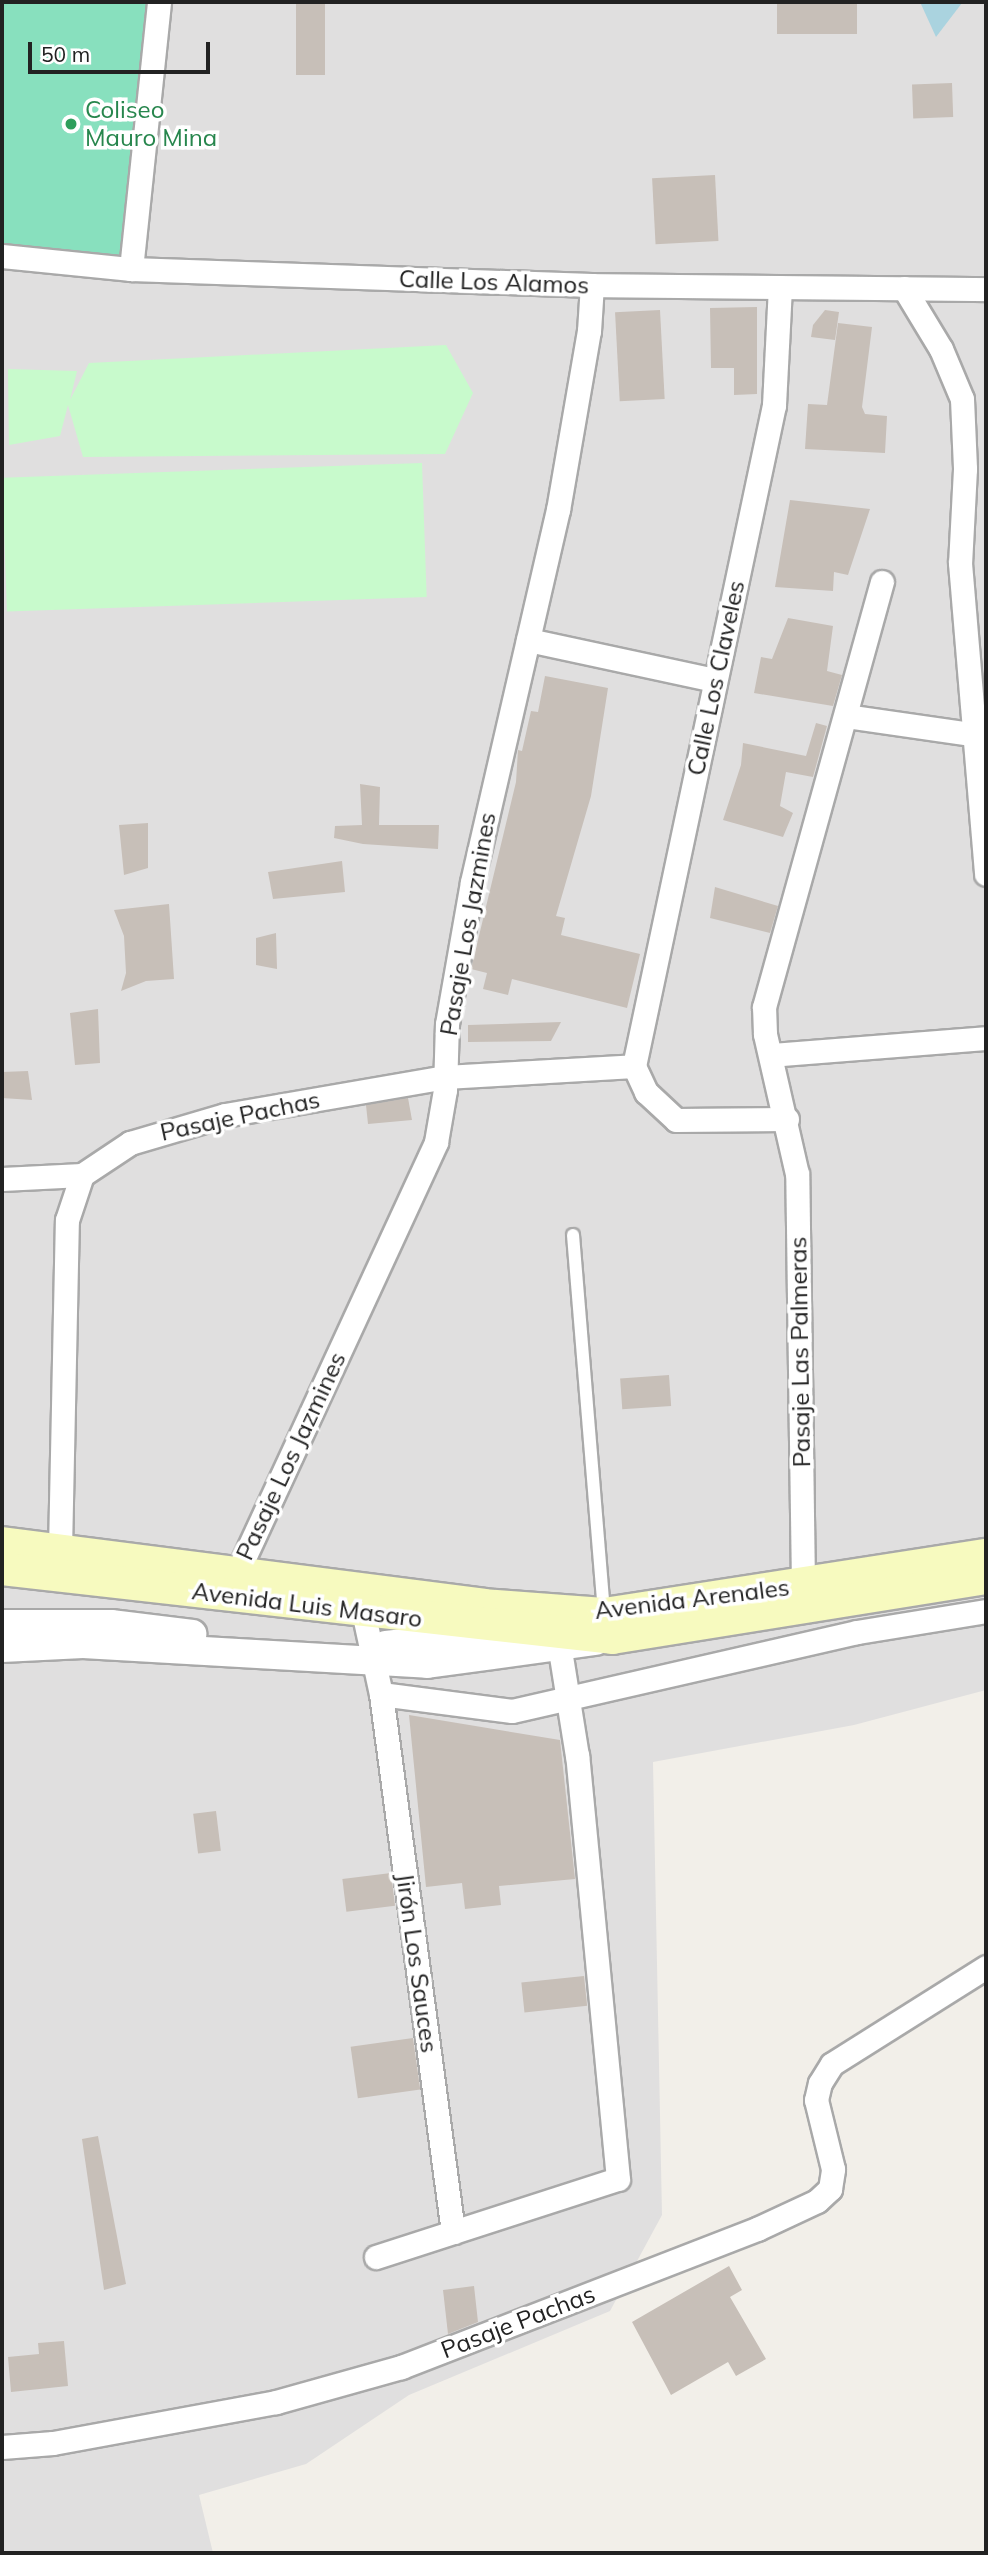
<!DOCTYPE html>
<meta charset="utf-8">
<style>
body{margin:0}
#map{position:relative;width:988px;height:2555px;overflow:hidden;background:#f2efe9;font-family:Mulish,sans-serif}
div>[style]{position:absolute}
.residential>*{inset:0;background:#e0dfdf}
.park>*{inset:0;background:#c8facc;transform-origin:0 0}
.pitch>*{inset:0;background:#88e0be}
.water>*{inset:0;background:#aad3df}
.building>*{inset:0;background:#c7bfb8;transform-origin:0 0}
.roads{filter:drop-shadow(2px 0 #a9a9a9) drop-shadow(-2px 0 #a9a9a9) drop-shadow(0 2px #a9a9a9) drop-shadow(0 -2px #a9a9a9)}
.service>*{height:12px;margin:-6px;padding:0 6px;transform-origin:6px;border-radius:6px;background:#fff}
.minor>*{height:23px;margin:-11.5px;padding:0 11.5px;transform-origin:11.5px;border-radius:11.5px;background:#fff}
.tertiary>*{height:28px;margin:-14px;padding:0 14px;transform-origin:14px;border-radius:14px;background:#fff}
.secondary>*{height:32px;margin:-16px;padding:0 16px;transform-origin:16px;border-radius:16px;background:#f7fabf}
.dots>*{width:19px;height:19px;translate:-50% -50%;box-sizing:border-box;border:4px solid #fff;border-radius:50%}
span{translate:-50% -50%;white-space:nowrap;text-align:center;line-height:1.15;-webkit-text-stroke:7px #fff;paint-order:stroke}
.leisure-label{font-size:24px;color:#27864d}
.left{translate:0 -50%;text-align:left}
.street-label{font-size:24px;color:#222}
.frame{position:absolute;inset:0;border:4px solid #222;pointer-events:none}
.scale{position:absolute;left:28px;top:42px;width:182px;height:32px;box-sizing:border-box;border:4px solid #222;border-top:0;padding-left:9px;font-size:21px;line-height:24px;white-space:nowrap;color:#222;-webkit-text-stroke:5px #fff;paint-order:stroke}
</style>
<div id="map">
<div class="residential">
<div style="clip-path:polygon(2px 2px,986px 2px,986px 1690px,854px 1725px,653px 1762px,662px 2215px,610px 2311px,409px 2395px,306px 2464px,199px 2495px,213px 2553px,2px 2553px)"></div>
</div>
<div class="park">
<div style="clip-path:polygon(446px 345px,473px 393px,445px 454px,83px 457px,68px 405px,60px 436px,9px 445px,8px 369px,77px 371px,70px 400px,89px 363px)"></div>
<div style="left:422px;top:463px;width:134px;height:420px;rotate:88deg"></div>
</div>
<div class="pitch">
<div style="clip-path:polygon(2px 2px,153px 2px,126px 259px,2px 246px)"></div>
</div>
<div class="water">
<div style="clip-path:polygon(920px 2px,961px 2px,962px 3px,936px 37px)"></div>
</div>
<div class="building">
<div style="left:296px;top:2px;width:29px;height:73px"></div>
<div style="left:777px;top:2px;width:80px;height:32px"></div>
<div style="left:952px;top:83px;width:34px;height:40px;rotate:88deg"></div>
<div style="left:715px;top:175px;width:66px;height:63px;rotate:87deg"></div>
<div style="clip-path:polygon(757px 307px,757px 394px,734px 395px,734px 368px,711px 368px,710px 308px)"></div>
<div style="left:660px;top:310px;width:89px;height:45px;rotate:87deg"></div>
<div style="clip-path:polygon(825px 310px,839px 312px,835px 340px,811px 337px,813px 325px)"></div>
<div style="clip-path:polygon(838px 323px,872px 327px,862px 407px,865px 414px,887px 416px,885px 453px,805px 449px,808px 404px,827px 405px)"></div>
<div style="clip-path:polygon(790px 500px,870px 509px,848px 575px,834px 572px,833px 591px,775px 587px)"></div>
<div style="clip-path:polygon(788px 618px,833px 626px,827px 671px,842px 675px,833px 706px,754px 693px,761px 657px,772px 659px)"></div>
<div style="clip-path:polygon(545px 676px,608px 688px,591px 796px,556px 916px,565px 918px,561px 935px,640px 954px,627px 1008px,512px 979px,508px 995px,483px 989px,487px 973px,471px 969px,516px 782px,518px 750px,522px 751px,531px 711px,538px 712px)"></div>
<div style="clip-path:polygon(816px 723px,827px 726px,813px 777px,786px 772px,780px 806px,793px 813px,783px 837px,723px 820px,741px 765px,743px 743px,806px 756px)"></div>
<div style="clip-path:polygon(360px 784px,380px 787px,379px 825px,439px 825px,438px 849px,363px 844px,334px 838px,335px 826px,362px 825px)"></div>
<div style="clip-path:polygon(148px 823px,148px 868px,124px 875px,119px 825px)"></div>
<div style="clip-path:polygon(342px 861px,345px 892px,273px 899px,268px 872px)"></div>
<div style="clip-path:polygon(715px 887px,778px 906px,770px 933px,710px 918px)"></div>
<div style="clip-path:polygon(169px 904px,174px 979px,146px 981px,121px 991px,126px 973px,124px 936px,114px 910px)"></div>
<div style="clip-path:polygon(276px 933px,277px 969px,256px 965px,256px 938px)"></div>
<div style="clip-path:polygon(98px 1009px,100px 1063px,75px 1065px,70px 1013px)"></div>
<div style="clip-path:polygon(561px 1022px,551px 1041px,468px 1042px,468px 1025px)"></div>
<div style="clip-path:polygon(28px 1071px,32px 1100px,2px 1098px,2px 1072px)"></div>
<div style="clip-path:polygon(408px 1098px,412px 1120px,368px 1124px,366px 1105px)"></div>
<div style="left:669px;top:1375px;width:31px;height:49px;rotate:86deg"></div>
<div style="clip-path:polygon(409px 1715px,560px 1740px,575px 1879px,499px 1886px,501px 1905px,465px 1909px,462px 1883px,426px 1887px)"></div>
<div style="left:216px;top:1811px;width:40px;height:23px;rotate:83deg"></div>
<div style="left:391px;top:1873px;width:33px;height:49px;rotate:83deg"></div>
<div style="left:584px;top:1976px;width:30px;height:63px;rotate:84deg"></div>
<div style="left:413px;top:2038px;width:52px;height:63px;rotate:82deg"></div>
<div style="clip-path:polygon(98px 2136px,126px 2284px,104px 2290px,82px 2139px)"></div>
<div style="clip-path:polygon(729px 2266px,742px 2290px,730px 2297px,766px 2359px,736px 2376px,728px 2362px,671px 2395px,632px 2322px)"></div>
<div style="clip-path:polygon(474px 2286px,478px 2322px,448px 2334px,443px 2290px)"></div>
<div style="clip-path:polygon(64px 2341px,68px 2386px,11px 2392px,8px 2357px,39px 2354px,38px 2343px)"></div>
</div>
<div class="roads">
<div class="service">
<div style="left:573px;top:1235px;width:380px;rotate:85.3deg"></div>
</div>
<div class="minor">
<div style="left:2px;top:256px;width:130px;rotate:5.8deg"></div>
<div style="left:131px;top:269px;width:461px;rotate:2deg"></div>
<div style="left:592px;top:285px;width:394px;rotate:0.6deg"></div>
<div style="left:131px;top:269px;width:268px;rotate:-84deg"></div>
<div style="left:904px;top:288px;width:71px;rotate:58.8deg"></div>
<div style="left:941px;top:349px;width:54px;rotate:67.2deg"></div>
<div style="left:962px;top:399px;width:70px;rotate:87.5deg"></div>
<div style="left:965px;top:469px;width:94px;rotate:93deg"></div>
<div style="left:960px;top:563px;width:312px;rotate:85.2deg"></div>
<div style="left:528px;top:640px;width:191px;rotate:12.1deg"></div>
<div style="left:846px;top:716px;width:126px;rotate:8.2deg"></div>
<div style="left:771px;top:1055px;width:216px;rotate:-4.5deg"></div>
<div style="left:634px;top:1066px;width:676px;rotate:-78.04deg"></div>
<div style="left:774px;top:405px;width:118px;rotate:-87.1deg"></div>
<div style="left:634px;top:1066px;width:29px;rotate:65deg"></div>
<div style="left:646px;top:1092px;width:41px;rotate:43deg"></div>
<div style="left:676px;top:1120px;width:111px;rotate:-0.5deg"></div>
<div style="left:2px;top:1179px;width:80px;rotate:-2.9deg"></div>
<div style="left:82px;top:1175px;width:58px;rotate:-33.7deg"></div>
<div style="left:130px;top:1143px;width:99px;rotate:-16.4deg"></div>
<div style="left:225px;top:1115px;width:223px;rotate:-9.8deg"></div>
<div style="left:445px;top:1077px;width:189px;rotate:-3.3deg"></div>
<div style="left:60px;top:1550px;width:330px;rotate:-88.8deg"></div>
<div style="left:67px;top:1220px;width:47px;rotate:-71.6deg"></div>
<div style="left:238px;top:1571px;width:472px;rotate:-65.2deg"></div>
<div style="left:436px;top:1142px;width:53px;rotate:-80.2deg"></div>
<div style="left:445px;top:1090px;width:66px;rotate:-88.3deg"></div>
<div style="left:447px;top:1024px;width:144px;rotate:-80deg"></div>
<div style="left:472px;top:882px;width:382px;rotate:-77deg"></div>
<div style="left:558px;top:510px;width:182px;rotate:-80.2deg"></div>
<div style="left:589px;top:331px;width:46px;rotate:-86.3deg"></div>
<div style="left:803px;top:1585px;width:411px;rotate:-90.8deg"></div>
<div style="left:797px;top:1174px;width:144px;rotate:-102.9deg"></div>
<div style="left:765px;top:1034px;width:27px;rotate:-92deg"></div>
<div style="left:764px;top:1007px;width:441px;rotate:-74.5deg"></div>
<div style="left:363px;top:1611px;width:85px;rotate:77.8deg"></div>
<div style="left:381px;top:1694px;width:543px;rotate:82.38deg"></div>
<div style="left:381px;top:1694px;width:132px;rotate:7.4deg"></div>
<div style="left:512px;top:1711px;width:354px;rotate:-12.9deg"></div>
<div style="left:857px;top:1632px;width:131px;rotate:-9.2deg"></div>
<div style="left:376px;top:2257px;width:254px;rotate:-17.9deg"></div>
<div style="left:618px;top:2179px;width:425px;rotate:-95.5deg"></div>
<div style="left:577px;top:1756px;width:127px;rotate:-99.1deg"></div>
<div style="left:2px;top:2447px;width:51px;rotate:-4.5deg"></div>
<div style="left:53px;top:2443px;width:227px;rotate:-10.4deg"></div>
<div style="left:276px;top:2402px;width:130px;rotate:-15.6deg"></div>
<div style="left:401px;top:2367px;width:382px;rotate:-21.2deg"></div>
<div style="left:757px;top:2229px;width:66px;rotate:-25deg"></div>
<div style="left:817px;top:2201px;width:18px;rotate:-43deg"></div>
<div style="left:830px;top:2189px;width:20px;rotate:-81deg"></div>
<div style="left:833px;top:2169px;width:71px;rotate:-103.8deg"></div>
<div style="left:816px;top:2100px;width:17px;rotate:-77deg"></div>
<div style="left:820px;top:2083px;width:22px;rotate:-58deg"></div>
<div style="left:832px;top:2064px;width:182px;rotate:-32.2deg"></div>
</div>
<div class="tertiary">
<div style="left:2px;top:1624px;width:109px"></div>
<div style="left:111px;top:1624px;width:82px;rotate:7deg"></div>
<div style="left:386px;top:1645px;width:120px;rotate:-6.2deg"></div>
<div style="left:2px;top:1648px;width:81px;rotate:-2.8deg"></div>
<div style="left:83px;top:1644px;width:345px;rotate:3.3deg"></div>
<div style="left:427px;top:1664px;width:170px;rotate:-7.8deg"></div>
</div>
<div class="secondary">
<div style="left:2px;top:1543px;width:485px;rotate:7.3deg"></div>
<div style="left:483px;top:1605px;width:121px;rotate:4.3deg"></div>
<div style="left:604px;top:1614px;width:387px;rotate:-8.8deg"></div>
<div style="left:2px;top:1569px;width:614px;rotate:6.45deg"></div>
<div style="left:612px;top:1638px;width:379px;rotate:-9.1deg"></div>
</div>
</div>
<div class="dots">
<div style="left:71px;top:124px;background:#2e9e5b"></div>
</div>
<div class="leisure-label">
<span class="left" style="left:85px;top:124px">Coliseo<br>Mauro Mina</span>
</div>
<div class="street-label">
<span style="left:494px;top:282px;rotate:2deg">Calle Los Alamos</span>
<span style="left:716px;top:678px;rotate:-78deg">Calle Los Claveles</span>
<span style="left:468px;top:924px;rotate:-80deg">Pasaje Los Jazmines</span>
<span style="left:240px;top:1116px;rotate:-12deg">Pasaje Pachas</span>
<span style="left:800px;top:1352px;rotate:-91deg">Pasaje Las Palmeras</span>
<span style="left:291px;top:1456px;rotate:-65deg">Pasaje Los Jazmines</span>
<span style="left:692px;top:1599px;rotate:-7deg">Avenida Arenales</span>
<span style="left:307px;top:1605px;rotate:7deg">Avenida Luis Masaro</span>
<span style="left:417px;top:1963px;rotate:82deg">Jirón Los Sauces</span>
<span style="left:518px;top:2322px;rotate:-21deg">Pasaje Pachas</span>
</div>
<div class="frame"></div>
<div class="scale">50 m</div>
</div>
